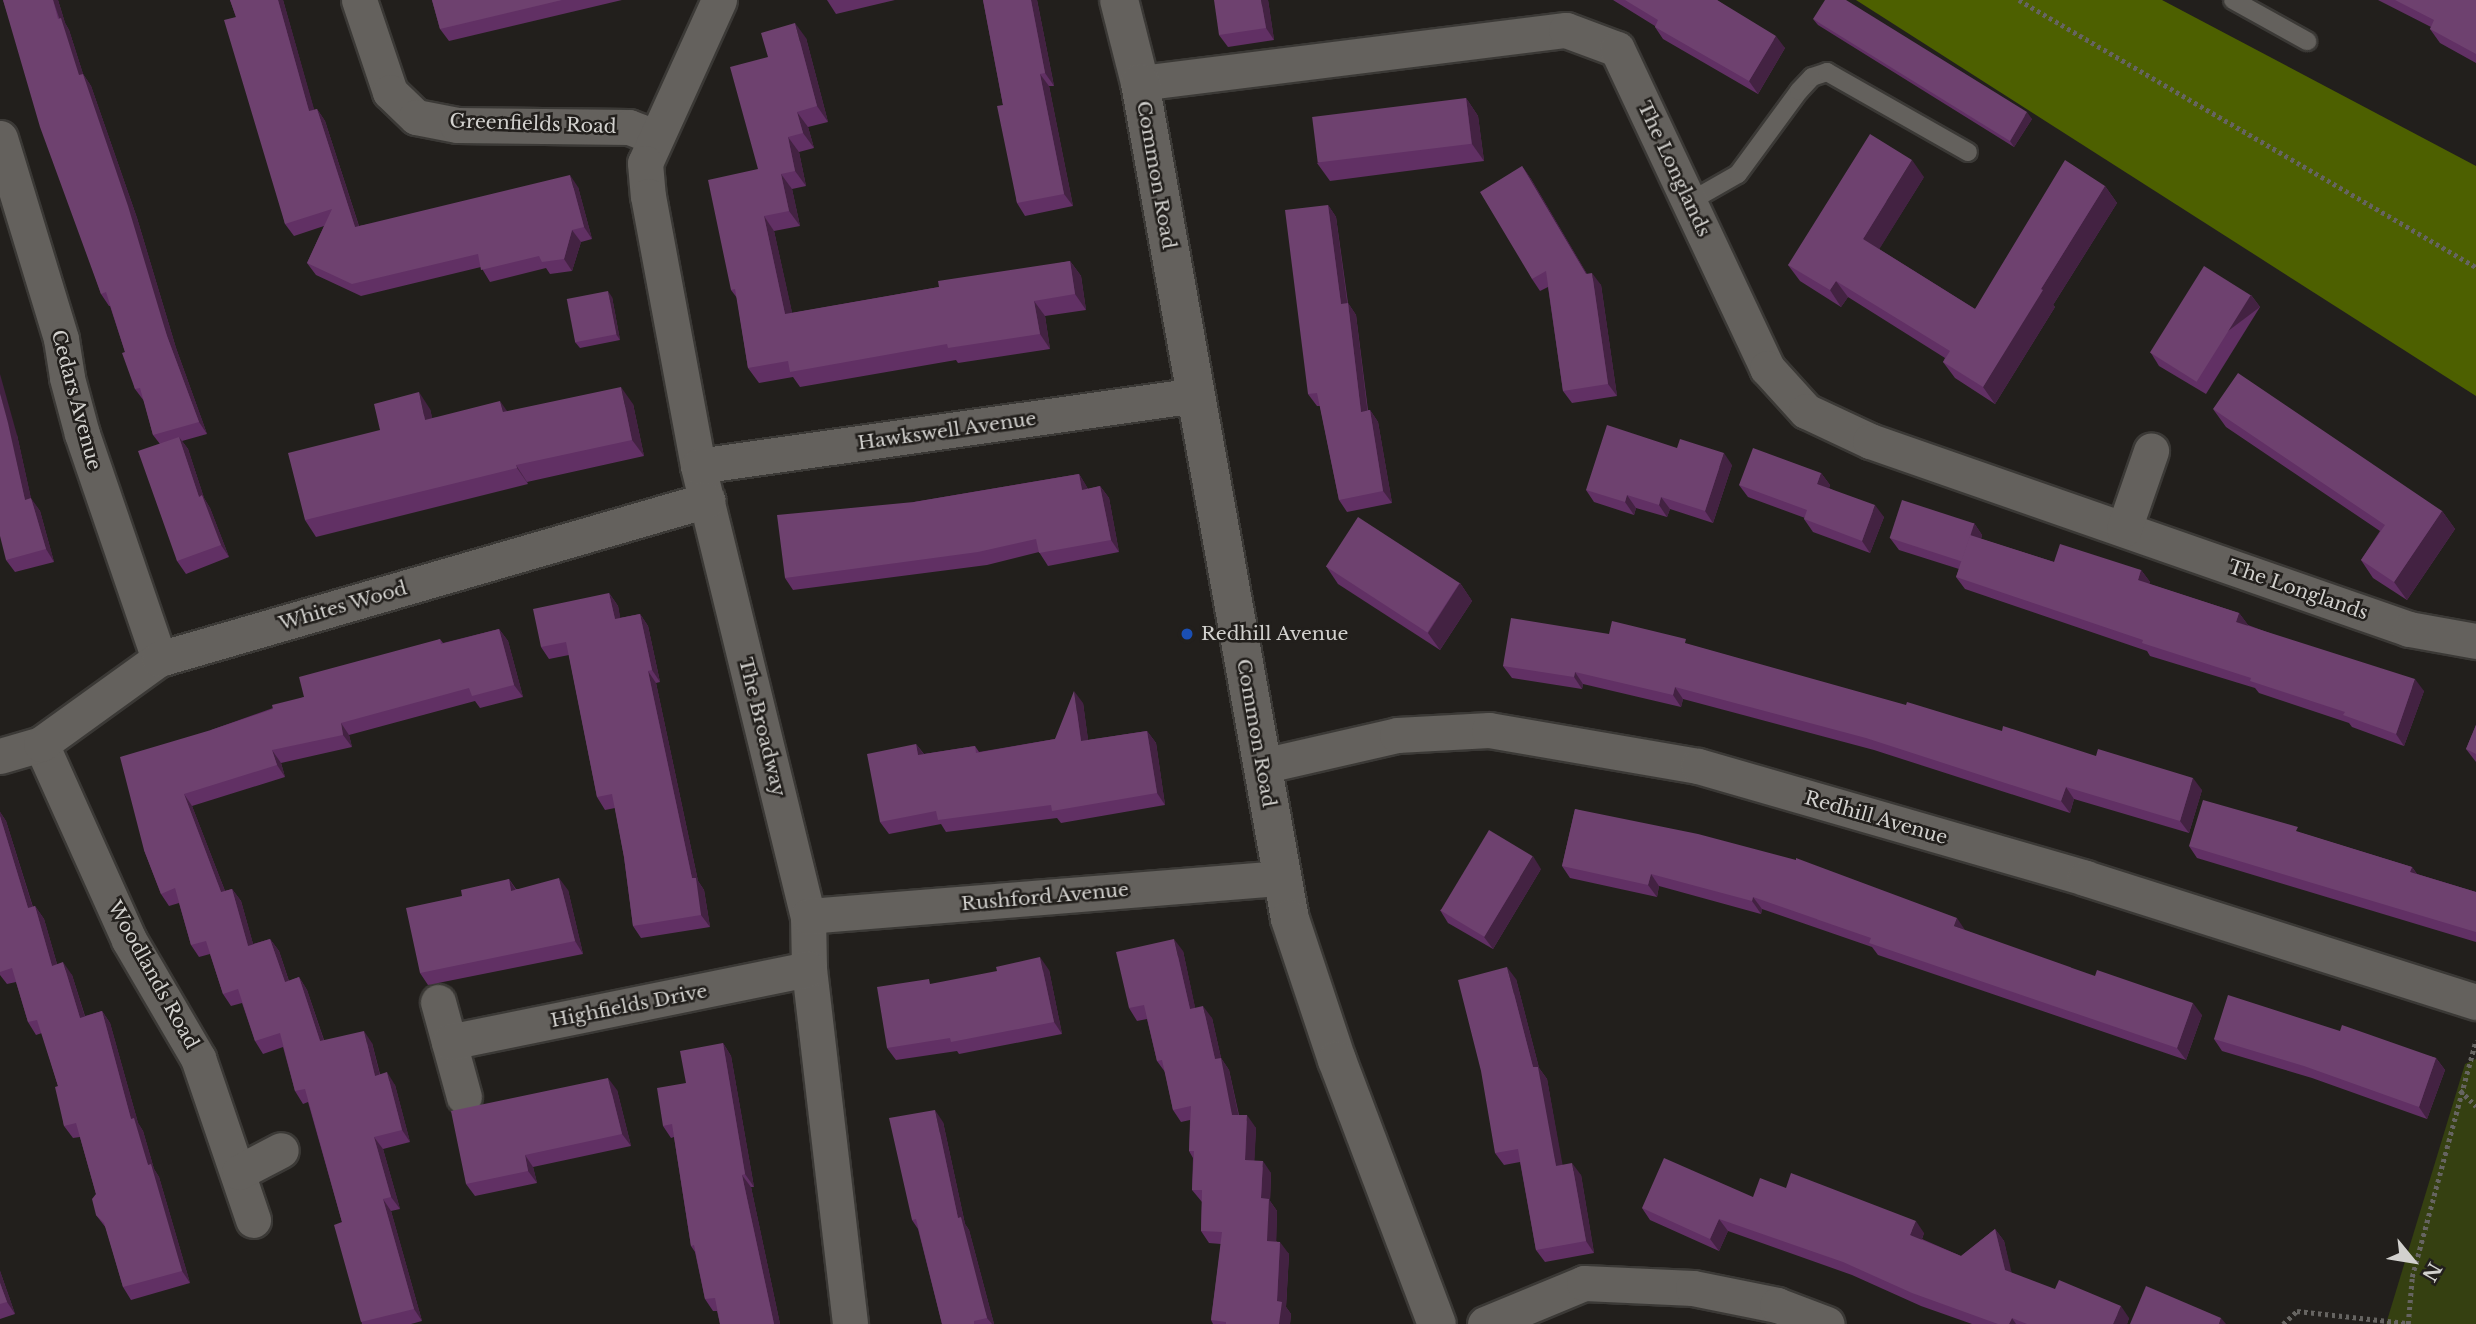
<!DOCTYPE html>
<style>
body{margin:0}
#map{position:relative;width:2476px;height:1324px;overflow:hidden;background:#221f1c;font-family:"Libre Baskerville",serif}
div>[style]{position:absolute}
.green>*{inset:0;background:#354011}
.forest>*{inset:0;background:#4d6000}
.path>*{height:4.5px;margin-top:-2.25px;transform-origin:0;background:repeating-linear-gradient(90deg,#666461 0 3.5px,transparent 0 7px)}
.roads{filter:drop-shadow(2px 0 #3b3936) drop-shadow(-2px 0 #3b3936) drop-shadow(0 2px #3b3936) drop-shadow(0 -2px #3b3936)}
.service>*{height:18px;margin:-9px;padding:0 9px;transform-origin:9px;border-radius:9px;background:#64615d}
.minor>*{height:35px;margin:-17.5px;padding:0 17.5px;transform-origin:17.5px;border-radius:17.5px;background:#64615d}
.tertiary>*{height:38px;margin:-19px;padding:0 19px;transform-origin:19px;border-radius:19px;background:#64615d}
.wall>*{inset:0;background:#613064}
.shaded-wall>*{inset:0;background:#432242;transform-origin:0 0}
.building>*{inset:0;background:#6e416f;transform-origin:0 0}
.dots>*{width:19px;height:19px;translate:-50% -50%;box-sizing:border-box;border:4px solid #221f1c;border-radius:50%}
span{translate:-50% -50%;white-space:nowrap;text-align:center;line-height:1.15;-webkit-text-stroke:5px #221f1c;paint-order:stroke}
.street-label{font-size:19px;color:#d2d1ce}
.poi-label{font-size:19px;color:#d2d1ce}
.left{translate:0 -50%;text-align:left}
.north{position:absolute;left:2378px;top:1226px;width:70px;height:70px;-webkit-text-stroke:5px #221f1c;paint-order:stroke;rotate:120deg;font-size:19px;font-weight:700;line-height:28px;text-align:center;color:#d2d1ce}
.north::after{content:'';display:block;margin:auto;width:24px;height:32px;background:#d2d1ce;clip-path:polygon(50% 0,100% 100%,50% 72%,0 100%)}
</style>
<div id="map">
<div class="green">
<div style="clip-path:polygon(2476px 1059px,2476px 1324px,2386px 1324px,2465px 1064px)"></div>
</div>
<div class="forest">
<div style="clip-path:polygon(1856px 0,2162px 0,2476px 166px,2476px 396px)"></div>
</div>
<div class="path">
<div style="left:2019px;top:0;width:529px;rotate:30.3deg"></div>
<div style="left:2460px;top:1090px;width:23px;rotate:45deg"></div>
<div style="left:2283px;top:1324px;width:19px;rotate:-43deg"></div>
<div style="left:2297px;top:1311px;width:110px;rotate:6.3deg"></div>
<div style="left:2408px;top:1324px;width:47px;rotate:-85.1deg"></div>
<div style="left:2412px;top:1277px;width:245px;rotate:-74.9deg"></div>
</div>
<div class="roads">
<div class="service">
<div style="left:2233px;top:0;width:85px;rotate:29deg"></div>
<div style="left:1689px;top:202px;width:56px;rotate:-29.7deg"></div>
<div style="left:1738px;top:174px;width:103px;rotate:-53.7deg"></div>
<div style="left:1799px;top:91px;width:19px;rotate:-47deg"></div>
<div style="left:1812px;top:77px;width:16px;rotate:-18deg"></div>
<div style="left:1827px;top:72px;width:162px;rotate:29.6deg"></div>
</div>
<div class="minor">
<div style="left:359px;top:0;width:97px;rotate:71.4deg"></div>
<div style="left:390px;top:92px;width:36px;rotate:44deg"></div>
<div style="left:416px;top:117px;width:42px;rotate:11deg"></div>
<div style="left:457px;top:125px;width:172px;rotate:0.7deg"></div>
<div style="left:629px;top:127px;width:28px;rotate:21deg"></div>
<div style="left:719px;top:0;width:179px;rotate:114.4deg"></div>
<div style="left:645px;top:163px;width:33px;rotate:85deg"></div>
<div style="left:648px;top:196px;width:275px;rotate:79.5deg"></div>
<div style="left:698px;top:466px;width:463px;rotate:76.3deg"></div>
<div style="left:808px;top:916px;width:53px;rotate:88.9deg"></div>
<div style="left:809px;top:969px;width:357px;rotate:83.4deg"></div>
<div style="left:1140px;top:83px;width:429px;rotate:-7.1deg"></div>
<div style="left:1566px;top:30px;width:54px;rotate:20.4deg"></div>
<div style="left:1617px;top:49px;width:353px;rotate:64.8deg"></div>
<div style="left:1767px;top:368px;width:58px;rotate:47.8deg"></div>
<div style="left:1806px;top:411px;width:71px;rotate:25.1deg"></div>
<div style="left:1870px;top:441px;width:571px;rotate:19.23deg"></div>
<div style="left:2409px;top:629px;width:68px;rotate:10.2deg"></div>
<div style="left:0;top:138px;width:210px;rotate:73.1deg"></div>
<div style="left:61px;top:339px;width:39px;rotate:81deg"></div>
<div style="left:67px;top:378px;width:58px;rotate:75deg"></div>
<div style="left:82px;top:434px;width:238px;rotate:71.1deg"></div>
<div style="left:698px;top:466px;width:503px;rotate:-8.11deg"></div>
<div style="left:2124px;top:529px;width:83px;rotate:-70.9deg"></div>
<div style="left:41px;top:744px;width:215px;rotate:65.8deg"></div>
<div style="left:129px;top:940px;width:137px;rotate:59.7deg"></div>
<div style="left:198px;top:1058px;width:171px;rotate:71.2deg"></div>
<div style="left:0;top:756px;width:43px;rotate:-16.3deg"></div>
<div style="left:41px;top:744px;width:145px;rotate:-35.8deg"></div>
<div style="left:159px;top:659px;width:571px;rotate:-16.18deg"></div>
<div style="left:1262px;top:766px;width:139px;rotate:-12.9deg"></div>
<div style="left:1397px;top:735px;width:92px;rotate:-3.1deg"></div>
<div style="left:1489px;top:730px;width:212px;rotate:9.8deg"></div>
<div style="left:1698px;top:766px;width:403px;rotate:16.1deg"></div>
<div style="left:2085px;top:878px;width:410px;rotate:17.6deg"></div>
<div style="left:808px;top:916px;width:476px;rotate:-4.6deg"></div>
<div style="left:438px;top:1002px;width:98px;rotate:74.7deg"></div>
<div style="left:449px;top:1042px;width:367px;rotate:-11.5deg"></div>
<div style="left:239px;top:1172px;width:47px;rotate:-27.6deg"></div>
<div style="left:1485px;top:1324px;width:107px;rotate:-22.5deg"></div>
<div style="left:1584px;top:1283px;width:109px;rotate:2.6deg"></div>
<div style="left:1693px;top:1288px;width:86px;rotate:11.4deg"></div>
<div style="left:1777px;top:1305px;width:53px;rotate:20.8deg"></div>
</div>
<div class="tertiary">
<div style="left:1119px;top:0;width:86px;rotate:75.8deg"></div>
<div style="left:1140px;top:83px;width:849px;rotate:79.83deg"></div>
<div style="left:1290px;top:919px;width:149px;rotate:71.6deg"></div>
<div style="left:1337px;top:1060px;width:282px;rotate:69.3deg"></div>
</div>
</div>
<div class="wall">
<div style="clip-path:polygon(3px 0,58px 0,65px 23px,69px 30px,83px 74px,91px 86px,137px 218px,176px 348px,207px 434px,182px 441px,188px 449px,204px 498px,210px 508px,229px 557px,186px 574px,177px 561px,160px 444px,153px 435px,144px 401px,135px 389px,125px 352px,110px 306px,109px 306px,101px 294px)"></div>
<div style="clip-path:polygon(230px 0,283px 0,314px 110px,317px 109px,325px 121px,359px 226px,578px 187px,592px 239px,581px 242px,572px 271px,550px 274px,546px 268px,490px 282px,481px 267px,361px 296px,316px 275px,307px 263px,324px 226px,294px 236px,285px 224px,236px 17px)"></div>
<div style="clip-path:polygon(432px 0,622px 0,449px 41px,440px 29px)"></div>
<div style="clip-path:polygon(827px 0,895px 0,836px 14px)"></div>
<div style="clip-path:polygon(983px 0,1037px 0,1054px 86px,1049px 86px,1073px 206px,1025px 216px,1017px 203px,1003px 105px)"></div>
<div style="clip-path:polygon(1268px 0,1274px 40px,1228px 47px,1219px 35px)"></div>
<div style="clip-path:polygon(1613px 0,1717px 0,1785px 48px,1758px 94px,1663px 39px,1655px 27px,1655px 26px)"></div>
<div style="clip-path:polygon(2378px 0,2476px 0,2476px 63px,2440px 43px,2430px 29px,2431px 27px)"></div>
<div style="clip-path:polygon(1813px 19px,2032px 119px,2014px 147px,1818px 25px)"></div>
<div style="clip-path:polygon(806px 38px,828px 122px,808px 127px,814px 148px,799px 152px,806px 186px,792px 189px,800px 226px,774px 231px,792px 313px,939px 287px,1070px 261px,1081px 276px,1086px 310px,1045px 316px,1050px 349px,958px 363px,956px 360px,800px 387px,793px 377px,759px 383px,748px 368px,737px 298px,731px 290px,758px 169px,768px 57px)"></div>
<div style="clip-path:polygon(1466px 98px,1478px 116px,1484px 161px,1330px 181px,1317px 163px)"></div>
<div style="clip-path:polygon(1522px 166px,1531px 179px,1587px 274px,1601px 285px,1617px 396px,1572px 403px,1563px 391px,1548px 287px,1540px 291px,1532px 279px)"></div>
<div style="clip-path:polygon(1924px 177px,1879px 249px,1975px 309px,2105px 186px,2117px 203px,2053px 305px,2055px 307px,1995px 404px,1955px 378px,1943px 362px,1945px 358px,1848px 297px,1841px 307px,1800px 281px,1788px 265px)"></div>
<div style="clip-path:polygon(1328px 205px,1336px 217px,1348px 303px,1356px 315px,1368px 410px,1370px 410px,1378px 422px,1392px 503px,1347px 512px,1339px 500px,1320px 406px,1317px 406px,1308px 394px)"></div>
<div style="clip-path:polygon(2251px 295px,2260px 307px,2206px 394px,2159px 366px,2151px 353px)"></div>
<div style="clip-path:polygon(612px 297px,620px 340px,580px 348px,575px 342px)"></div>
<div style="clip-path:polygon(633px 404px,644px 456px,527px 482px,528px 484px,316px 537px,305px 520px,430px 409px,432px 418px,507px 412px)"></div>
<div style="clip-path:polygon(2213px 409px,2442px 511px,2455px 529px,2407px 600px,2373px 578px,2361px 560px,2380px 531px,2226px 427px)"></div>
<div style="clip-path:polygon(17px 435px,31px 499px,40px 511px,54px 562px,15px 572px,6px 560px)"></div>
<div style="clip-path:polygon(1732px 465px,1713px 523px,1670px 509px,1667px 517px,1636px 508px,1634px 515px,1594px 502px,1586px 490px)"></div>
<div style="clip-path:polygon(1821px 473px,1830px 485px,1829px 488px,1884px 517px,1870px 553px,1813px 532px,1804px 519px,1805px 518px,1748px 497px,1739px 485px)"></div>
<div style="clip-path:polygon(1079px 474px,1088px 489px,1100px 486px,1109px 498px,1119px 552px,1048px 566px,1039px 552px,987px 565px,793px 590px,785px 578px,914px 502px)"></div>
<div style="clip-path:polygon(1974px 523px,1982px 535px,1981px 539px,2054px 562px,2141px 570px,2150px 582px,2149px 584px,2239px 613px,2248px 625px,2424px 691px,2404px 746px,2352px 727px,2349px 723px,2259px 693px,2255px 688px,2150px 656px,2147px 651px,1965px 589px,1956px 577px,1959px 569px,1899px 550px,1890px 538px)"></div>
<div style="clip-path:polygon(1326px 566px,1460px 583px,1472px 601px,1440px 650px,1338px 584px)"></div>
<div style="clip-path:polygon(609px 593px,618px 606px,620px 618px,640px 614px,648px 626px,660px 682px,656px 683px,698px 881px,704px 890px,710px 927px,641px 938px,633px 926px,624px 857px,615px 808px,605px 810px,597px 797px,569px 655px,549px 659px,541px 647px)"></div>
<div style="clip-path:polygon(499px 629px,508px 641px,523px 697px,480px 708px,475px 701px,349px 735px,352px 747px,281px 763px,285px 777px,192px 806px,225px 891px,232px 889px,241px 901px,253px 944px,270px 939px,279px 951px,289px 981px,299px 977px,307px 990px,324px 1040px,372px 1043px,380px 1074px,395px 1085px,410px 1142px,383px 1149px,400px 1209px,391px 1211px,422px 1321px,411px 1324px,362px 1324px,342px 1222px,308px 1102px,303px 1104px,295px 1091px,283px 1047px,263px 1054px,255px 1041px,242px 1003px,231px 1006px,223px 994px,210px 954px,199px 957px,191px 945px,179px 903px,169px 906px,161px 894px,144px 850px,211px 730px,304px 697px,440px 639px,443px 643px)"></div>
<div style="clip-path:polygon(1609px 634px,1690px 645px,2202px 790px,2189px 833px,2074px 799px,2070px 813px,1874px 750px,1683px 699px,1681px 707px,1583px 684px,1582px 689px,1512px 678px,1503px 666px)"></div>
<div style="clip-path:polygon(1083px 703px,1088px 740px,1147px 731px,1156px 743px,1165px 805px,1061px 823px,1057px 818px,946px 832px,941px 824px,889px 834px,880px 822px,916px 744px,924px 754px,975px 746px,979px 752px,1055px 739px)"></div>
<div style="clip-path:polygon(2476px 725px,2476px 762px,2466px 749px)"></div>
<div style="clip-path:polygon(1575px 809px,1965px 931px,2202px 1015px,2186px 1060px,1878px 955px,1872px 947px,1762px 909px,1761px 914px,1659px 886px,1657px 897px,1570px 878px,1562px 866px)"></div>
<div style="clip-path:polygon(0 812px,6px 821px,33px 907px,35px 906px,44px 919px,57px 964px,72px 975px,85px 1016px,102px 1011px,110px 1023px,138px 1123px,143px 1131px,154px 1169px,159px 1177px,190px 1283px,131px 1300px,123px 1287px,106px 1228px,96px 1215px,96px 1194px,80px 1137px,73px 1138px,64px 1126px,58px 1086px,42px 1033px,36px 1035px,28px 1022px,16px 982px,7px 984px,0 975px)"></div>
<div style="clip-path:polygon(2301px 833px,2412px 867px,2417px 874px,2476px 892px,2476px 942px,2197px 858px,2189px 846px)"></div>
<div style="clip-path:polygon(1541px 869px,1493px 949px,1448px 923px,1440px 910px)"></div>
<div style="clip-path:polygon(509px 879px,516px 889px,568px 890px,583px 954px,428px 985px,420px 973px,462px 896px)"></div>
<div style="clip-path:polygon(1183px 951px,1195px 1008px,1212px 1018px,1221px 1058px,1229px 1070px,1239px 1115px,1256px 1128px,1254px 1161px,1271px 1173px,1270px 1201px,1277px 1211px,1276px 1241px,1289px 1254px,1286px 1307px,1291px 1314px,1290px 1324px,1213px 1324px,1211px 1320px,1221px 1244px,1209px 1243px,1201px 1231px,1202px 1202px,1192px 1190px,1193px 1158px,1189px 1151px,1190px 1120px,1181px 1122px,1173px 1110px,1165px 1072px,1157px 1061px,1147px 1019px,1137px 1021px,1129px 1008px)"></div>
<div style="clip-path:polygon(1049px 970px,1062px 1034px,959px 1054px,957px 1051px,896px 1060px,887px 1048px,933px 984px)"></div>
<div style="clip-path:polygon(1516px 979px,1539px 1068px,1547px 1079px,1562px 1165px,1581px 1175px,1594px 1253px,1545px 1262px,1536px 1250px,1520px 1162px,1504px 1165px,1495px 1153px)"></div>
<div style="clip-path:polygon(2340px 1031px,2436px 1058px,2445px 1070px,2427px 1119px,2312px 1078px,2222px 1051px,2214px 1039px)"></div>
<div style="clip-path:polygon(723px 1043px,731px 1056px,754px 1187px,751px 1187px,780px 1324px,720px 1324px,717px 1311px,713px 1311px,705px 1299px,695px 1252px,691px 1246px,674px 1137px,671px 1138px,663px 1126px,686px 1083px)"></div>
<div style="clip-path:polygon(617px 1090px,631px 1146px,533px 1167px,537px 1183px,475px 1196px,466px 1184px)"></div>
<div style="clip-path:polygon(943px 1122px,965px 1224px,969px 1230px,994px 1324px,942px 1324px,918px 1229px,912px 1220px)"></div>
<div style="clip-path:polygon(1753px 1197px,1924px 1233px,1922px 1239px,1961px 1256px,1995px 1229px,2004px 1241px,2011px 1273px,2129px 1318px,2127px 1324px,1972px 1324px,1921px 1306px,1852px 1275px,1728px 1231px,1719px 1251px,1650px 1220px,1642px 1208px)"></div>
<div style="clip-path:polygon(0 1271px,15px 1314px,0 1319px)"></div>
</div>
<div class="shaded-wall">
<div style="clip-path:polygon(53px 0,58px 0,65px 23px,69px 30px,83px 74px,91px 86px,137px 218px,176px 348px,207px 434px,199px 422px,167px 336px)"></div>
<div style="clip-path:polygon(278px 0,283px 0,318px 123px,309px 111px)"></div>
<div style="clip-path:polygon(1031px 0,1037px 0,1054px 86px,1045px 73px)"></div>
<div style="clip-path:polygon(1261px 0,1268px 0,1274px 40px,1266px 28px)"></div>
<div style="clip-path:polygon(795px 23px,806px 38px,828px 122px,817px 106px)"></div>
<div style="clip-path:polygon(1776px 36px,1785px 48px,1758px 94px,1749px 81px)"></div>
<div style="clip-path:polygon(1040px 74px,1049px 86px,1073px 206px,1064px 194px)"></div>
<div style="clip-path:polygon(1466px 98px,1478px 116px,1484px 161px,1472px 144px)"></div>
<div style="clip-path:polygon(317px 109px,325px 121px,363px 239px,355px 227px)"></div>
<div style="clip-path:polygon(797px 112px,808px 127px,814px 148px,803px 133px)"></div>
<div style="clip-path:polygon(2027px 112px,2032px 119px,2014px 147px,2010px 141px)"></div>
<div style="clip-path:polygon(788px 137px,799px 152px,806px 186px,795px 171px)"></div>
<div style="clip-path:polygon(1912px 160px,1924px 177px,1875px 256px,1863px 239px)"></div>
<div style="clip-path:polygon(1522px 166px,1531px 179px,1594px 286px,1586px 274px)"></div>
<div style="clip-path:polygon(781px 174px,792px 189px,800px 226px,789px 211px)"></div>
<div style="clip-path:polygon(570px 175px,578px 187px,592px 239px,584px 227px)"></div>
<div style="clip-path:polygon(2105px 186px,2117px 203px,2053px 305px,2055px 307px,1995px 404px,1983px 387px,2041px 289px)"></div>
<div style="clip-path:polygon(1328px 205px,1336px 217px,1349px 316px,1341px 304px)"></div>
<div style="clip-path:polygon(764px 216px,774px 231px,796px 330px,785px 314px)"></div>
<div style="clip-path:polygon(572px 230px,581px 242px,572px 271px,564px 259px)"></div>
<div style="clip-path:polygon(1070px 261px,1081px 276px,1086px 310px,1075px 294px)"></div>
<div style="clip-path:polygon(1592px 273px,1601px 285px,1617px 396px,1608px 384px)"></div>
<div style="clip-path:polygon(1836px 281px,1848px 297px,1841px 307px,1830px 290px)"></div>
<div style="clip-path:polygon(608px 291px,612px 297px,620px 340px,616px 334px)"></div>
<div style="left:2251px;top:295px;width:15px;height:102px;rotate:53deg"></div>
<div style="clip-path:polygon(1034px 301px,1045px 316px,1050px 349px,1040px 334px)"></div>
<div style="clip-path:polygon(1348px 303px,1356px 315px,1369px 424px,1361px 412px)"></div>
<div style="clip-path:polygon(0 374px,17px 435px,34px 512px,25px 500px,0 393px)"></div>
<div style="clip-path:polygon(621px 387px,633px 404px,644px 456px,632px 440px)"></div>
<div style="clip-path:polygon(419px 392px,430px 409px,437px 436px,425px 420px)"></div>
<div style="clip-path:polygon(500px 401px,512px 418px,503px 412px)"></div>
<div style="clip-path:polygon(1370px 410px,1378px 422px,1392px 503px,1383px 491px)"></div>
<div style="clip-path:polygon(179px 437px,188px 449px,204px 498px,210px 508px,229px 557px,221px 545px,199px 497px)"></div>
<div style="clip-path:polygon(1724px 453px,1732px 465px,1713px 523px,1705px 511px)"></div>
<div style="clip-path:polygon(516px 465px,527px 482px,528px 484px,517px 468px)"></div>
<div style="clip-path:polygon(1821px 473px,1830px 485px,1826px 496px,1817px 484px)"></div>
<div style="clip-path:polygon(1079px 474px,1087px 487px,1090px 502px,1082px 490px)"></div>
<div style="clip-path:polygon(1100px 486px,1109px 498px,1119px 552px,1111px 540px)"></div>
<div style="clip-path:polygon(1627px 495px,1636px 508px,1634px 515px,1625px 502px)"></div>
<div style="clip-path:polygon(1661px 497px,1670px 509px,1667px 517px,1659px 505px)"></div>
<div style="clip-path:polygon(31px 498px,40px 511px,54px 562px,46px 549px)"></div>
<div style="clip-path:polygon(1875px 505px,1884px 517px,1870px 553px,1862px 541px)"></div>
<div style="clip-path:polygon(2442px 511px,2455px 529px,2407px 600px,2394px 582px)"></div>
<div style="clip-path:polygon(1974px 523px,1982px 535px,1970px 573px,1961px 561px)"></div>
<div style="clip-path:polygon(2141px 570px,2150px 582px,2146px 593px,2138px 580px)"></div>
<div style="clip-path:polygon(1460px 583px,1472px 601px,1440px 650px,1428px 633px)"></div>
<div style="clip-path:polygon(609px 593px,618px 606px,623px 631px,615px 619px)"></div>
<div style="clip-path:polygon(2239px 613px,2248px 625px,2245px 634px,2236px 622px)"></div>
<div style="clip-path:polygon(640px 614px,648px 626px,660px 682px,652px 670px)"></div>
<div style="clip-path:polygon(499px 629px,508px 641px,523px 697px,514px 685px)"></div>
<div style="clip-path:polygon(648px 671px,656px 683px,698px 881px,704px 890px,710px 927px,701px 915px,692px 878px)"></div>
<div style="clip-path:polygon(1575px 672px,1583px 684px,1582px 689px,1574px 677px)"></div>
<div style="clip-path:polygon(2415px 679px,2424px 691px,2404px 746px,2396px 734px)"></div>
<div style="clip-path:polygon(1675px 687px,1683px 699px,1681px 707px,1673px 695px)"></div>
<div style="clip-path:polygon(1074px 691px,1083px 703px,1090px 754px,1081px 741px)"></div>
<div style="clip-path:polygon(341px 723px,349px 735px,352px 747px,343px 735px)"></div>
<div style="clip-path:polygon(1147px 731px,1156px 743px,1165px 805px,1157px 793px)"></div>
<div style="clip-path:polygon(916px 744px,925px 756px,918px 755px)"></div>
<div style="clip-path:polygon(272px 750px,281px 763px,285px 777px,277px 765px)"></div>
<div style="clip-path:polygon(2193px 778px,2202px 790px,2189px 833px,2180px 821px)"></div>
<div style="clip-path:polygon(2066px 787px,2074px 799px,2070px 813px,2061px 801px)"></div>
<div style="clip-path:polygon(184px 794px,192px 806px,230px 904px,221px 892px)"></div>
<div style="clip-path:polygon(0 812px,6px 821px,37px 921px,28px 908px,0 816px)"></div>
<div style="clip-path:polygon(1533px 856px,1541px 869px,1493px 949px,1484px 937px)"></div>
<div style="clip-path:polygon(2412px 867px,2420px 879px,2410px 872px)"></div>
<div style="clip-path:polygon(1651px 874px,1659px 886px,1657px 897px,1648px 885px)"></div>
<div style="clip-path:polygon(559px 878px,568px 890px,583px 954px,575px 941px)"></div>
<div style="clip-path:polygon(509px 879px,517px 892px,511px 891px)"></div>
<div style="clip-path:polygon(232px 889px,241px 901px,257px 958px,248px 946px)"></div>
<div style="clip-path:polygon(1753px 897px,1762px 909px,1761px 914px,1752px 901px)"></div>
<div style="clip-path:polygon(35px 906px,44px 919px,61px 978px,52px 966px)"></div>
<div style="clip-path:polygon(1957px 918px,1965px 930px,1954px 926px)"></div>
<div style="clip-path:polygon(270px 939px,279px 951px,293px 994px,285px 982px)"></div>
<div style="clip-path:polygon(1174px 939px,1183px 951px,1198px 1021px,1190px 1009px)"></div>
<div style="clip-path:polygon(1040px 957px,1049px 970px,1062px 1034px,1054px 1022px)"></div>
<div style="clip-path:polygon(63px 962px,72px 975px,89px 1030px,80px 1018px)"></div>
<div style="clip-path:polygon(1507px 967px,1516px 979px,1539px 1068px,1547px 1079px,1565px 1178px,1556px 1166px,1533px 1067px)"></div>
<div style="clip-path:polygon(299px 977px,307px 990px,328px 1053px,320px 1041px)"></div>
<div style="clip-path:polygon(2193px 1003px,2202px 1015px,2186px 1060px,2177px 1048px)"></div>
<div style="clip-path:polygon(1203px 1006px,1212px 1018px,1221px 1058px,1229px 1070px,1241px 1127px,1232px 1115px,1215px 1059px)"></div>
<div style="clip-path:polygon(102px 1011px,110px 1023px,138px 1123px,143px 1131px,154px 1169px,159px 1177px,190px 1283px,182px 1271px,148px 1165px,131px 1119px)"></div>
<div style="clip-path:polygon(364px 1031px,372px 1043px,383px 1088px,375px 1076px)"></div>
<div style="clip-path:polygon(723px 1043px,731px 1056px,754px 1187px,745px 1174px)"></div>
<div style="clip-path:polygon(2436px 1058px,2445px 1070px,2427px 1119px,2419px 1107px)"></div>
<div style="clip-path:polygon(387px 1072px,395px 1085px,410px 1142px,402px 1130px)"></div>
<div style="clip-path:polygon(608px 1078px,617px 1090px,631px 1146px,622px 1134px)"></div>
<div style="clip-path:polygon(935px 1110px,943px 1122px,965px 1224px,969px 1230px,994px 1324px,992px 1324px,987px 1318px,958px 1218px)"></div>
<div style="clip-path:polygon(1247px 1115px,1256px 1128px,1254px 1172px,1245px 1160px)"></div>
<div style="clip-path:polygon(374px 1137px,383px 1149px,400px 1209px,391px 1197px)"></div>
<div style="clip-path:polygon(525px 1155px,533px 1167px,537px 1183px,528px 1171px)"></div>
<div style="clip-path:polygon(1263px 1161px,1271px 1173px,1270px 1201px,1277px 1211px,1276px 1253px,1267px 1241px,1261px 1198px)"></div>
<div style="clip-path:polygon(1572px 1163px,1581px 1175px,1594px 1253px,1586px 1241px)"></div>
<div style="clip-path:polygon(742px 1175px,751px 1187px,780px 1324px,774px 1324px)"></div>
<div style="clip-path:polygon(383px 1199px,391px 1211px,422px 1321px,414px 1309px)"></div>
<div style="clip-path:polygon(1719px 1219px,1728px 1231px,1719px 1251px,1710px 1239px)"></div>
<div style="clip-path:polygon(1916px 1221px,1924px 1233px,1919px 1247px,1910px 1235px)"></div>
<div style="clip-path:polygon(1995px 1229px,2004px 1241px,2014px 1282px,2005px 1270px)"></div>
<div style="clip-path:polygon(1280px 1242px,1289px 1254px,1286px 1307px,1291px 1314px,1290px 1324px,1279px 1324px,1277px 1301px)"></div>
<div style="clip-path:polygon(0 1271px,15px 1314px,7px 1302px,0 1283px)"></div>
<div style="clip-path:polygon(2121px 1306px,2129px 1318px,2127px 1324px,2113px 1324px)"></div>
<div style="clip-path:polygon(2012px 1318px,2016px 1324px,2009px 1324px)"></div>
<div style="clip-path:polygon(2221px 1318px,2226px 1324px,2219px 1324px)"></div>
</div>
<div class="building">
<div style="clip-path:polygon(3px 0,53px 0,58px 19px,61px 18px,79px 75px,83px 74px,128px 206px,167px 336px,199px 422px,153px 435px,140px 388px,135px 389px,122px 353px,125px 352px,106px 292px,101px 294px,40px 127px)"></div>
<div style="clip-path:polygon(230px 0,278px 0,309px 111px,317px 109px,355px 227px,570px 175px,584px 227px,572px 230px,564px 259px,542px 262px,539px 256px,481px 270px,478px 254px,352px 284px,307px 263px,332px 209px,285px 224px,224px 20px,236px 17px)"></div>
<div style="clip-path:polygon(432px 0,562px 0,440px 29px)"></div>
<div style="clip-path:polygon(983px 0,1031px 0,1045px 73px,1040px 74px,1064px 194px,1017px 203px,997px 106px,1003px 105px)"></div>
<div style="clip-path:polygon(1214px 0,1261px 0,1266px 28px,1219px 35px)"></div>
<div style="clip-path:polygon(1625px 0,1717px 0,1776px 36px,1749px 81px,1655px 27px,1658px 20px)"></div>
<div style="clip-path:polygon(1825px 0,1846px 0,2027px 112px,2010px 141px,1813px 19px)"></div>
<div style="clip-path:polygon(2395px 0,2476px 0,2476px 54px,2430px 29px,2434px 20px)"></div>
<div style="clip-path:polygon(795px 23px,817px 106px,797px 112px,803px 133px,788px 137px,795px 171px,781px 174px,789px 211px,764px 216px,785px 314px,939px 287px,938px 281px,1070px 261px,1075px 294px,1034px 301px,1040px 334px,948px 348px,947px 344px,790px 372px,788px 361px,748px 368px,735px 289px,731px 290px,708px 180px,758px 169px,730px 67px,768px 57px,761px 33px)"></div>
<div style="left:1466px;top:98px;width:46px;height:155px;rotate:83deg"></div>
<div style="clip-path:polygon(1870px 134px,1912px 160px,1863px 239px,1975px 309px,2065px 160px,2105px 186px,2041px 289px,2043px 290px,1983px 387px,1943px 362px,1950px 351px,1836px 281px,1830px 290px,1788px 265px)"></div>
<div style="clip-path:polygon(1522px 166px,1586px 274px,1592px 273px,1608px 384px,1563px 391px,1546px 271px,1532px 279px,1480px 192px)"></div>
<div style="clip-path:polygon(1328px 205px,1341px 304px,1348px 303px,1361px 412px,1370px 410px,1383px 491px,1339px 500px,1317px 393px,1308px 394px,1285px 210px)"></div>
<div style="left:2204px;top:266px;width:55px;height:102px;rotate:32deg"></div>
<div style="left:608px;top:291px;width:44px;height:42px;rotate:79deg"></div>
<div style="clip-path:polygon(2238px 373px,2442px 511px,2394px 582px,2361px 560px,2385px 525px,2213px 409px)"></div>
<div style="clip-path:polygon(621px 387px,632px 440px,516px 465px,517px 468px,305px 520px,288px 453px,380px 430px,374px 404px,419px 392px,425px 420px,500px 401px,503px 412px)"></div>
<div style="clip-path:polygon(0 393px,8px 423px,25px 500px,31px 498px,46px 549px,6px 560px,0 536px)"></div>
<div style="clip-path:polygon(1607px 425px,1677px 448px,1680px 439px,1724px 453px,1705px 511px,1661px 497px,1659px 505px,1627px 495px,1625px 502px,1586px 490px)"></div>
<div style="clip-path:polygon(179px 437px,199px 497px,202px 495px,221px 545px,177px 561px,138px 451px)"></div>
<div style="clip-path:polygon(1753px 448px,1821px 473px,1817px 484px,1875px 505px,1862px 541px,1804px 519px,1807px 510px,1739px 485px)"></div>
<div style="clip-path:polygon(1079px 474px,1082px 490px,1100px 486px,1111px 540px,1039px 553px,1036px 539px,978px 552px,785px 578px,777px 515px,914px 502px)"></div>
<div style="left:1902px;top:500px;width:76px;height:40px;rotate:18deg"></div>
<div style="left:1358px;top:517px;width:121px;height:59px;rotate:33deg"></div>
<div style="clip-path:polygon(1970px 535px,2054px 562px,2060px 544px,2141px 570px,2138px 580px,2239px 613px,2236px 622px,2415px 679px,2396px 734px,2343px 715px,2345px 712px,2250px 681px,2251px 678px,2142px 643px,2143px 640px,1956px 577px)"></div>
<div style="clip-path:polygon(609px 593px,615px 619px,640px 614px,652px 670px,648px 671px,692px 878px,696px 878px,701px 915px,633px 926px,624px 857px,612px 794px,597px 797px,566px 642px,541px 647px,533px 609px)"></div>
<div style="clip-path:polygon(1511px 618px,1609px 634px,1612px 621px,1686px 639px,1685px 643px,1906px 705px,1907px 702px,2002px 731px,2003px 726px,2096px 756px,2098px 749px,2193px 778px,2180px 821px,2066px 787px,2061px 801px,1866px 738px,1675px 687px,1673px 695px,1575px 672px,1574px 677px,1503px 666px)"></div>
<div style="clip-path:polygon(499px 629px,514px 685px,472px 696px,469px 688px,341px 723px,343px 735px,272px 750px,277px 765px,184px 794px,221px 892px,232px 889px,248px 946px,270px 939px,285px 982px,299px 977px,320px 1041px,364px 1031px,375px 1076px,387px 1072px,402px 1130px,374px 1137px,391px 1197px,383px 1199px,414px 1309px,361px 1322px,334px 1225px,342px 1222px,305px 1089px,295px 1091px,280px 1033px,255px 1041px,238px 989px,223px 994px,206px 941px,191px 945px,175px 888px,161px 894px,144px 850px,120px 757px,211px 730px,273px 709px,272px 705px,304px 697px,299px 677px,440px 639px,441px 644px)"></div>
<div style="clip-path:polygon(1074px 691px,1081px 741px,1147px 731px,1157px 793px,1052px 811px,1051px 805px,938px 820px,936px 811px,880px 822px,867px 754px,916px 744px,918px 755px,975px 746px,976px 753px,1055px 739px)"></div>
<div style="clip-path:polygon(2476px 725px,2476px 754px,2466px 749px)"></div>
<div style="clip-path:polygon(2203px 800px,2298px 827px,2296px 831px,2412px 867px,2410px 872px,2476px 892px,2476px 932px,2189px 846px)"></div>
<div style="clip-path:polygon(1575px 809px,1698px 834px,1796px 860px,1796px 858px,1957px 918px,1954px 926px,2095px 976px,2097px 970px,2193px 1003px,2177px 1048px,1869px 943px,1871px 938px,1753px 897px,1752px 901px,1651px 874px,1648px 885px,1562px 866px)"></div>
<div style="clip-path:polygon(0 816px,28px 908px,35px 906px,52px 966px,63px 962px,80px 1018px,102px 1011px,131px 1119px,134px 1118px,148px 1165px,151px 1164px,182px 1271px,123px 1287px,104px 1223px,96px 1215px,92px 1199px,96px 1194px,76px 1123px,64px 1126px,55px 1087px,58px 1086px,37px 1020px,28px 1022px,12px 968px,0 972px)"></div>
<div style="left:1489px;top:830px;width:51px;height:94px;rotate:31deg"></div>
<div style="clip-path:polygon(559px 878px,575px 941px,420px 973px,406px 908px,462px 896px,461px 890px,509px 879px,511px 891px)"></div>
<div style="clip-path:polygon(1174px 939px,1190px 1009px,1203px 1006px,1215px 1059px,1221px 1058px,1232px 1115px,1247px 1115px,1245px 1160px,1263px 1161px,1261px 1198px,1269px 1199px,1267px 1241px,1280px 1242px,1277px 1301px,1282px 1302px,1279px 1324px,1226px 1324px,1226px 1322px,1211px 1320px,1222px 1232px,1201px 1231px,1202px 1190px,1192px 1190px,1194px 1151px,1189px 1151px,1191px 1106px,1173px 1110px,1162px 1060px,1157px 1061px,1144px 1005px,1129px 1008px,1116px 952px)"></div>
<div style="clip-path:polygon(1040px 957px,1054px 1022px,951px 1042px,950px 1038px,887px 1048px,877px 987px,929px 979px,930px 984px,997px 971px,996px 967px)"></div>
<div style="clip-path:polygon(1507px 967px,1533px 1067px,1538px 1067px,1556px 1166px,1572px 1163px,1586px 1241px,1536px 1250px,1518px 1149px,1495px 1153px,1481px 1071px,1458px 980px)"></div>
<div style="clip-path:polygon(2228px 995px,2340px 1031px,2342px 1025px,2436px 1058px,2419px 1107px,2304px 1066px,2214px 1039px)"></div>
<div style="clip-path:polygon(723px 1043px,745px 1174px,742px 1175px,774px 1324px,720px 1324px,715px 1298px,705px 1299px,694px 1245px,691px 1246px,672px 1124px,663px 1126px,657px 1088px,686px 1083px,680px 1051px)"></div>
<div style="clip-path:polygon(608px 1078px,622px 1134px,525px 1155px,528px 1171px,466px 1184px,451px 1111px)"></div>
<div style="clip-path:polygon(935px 1110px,958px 1218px,961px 1217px,987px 1318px,974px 1321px,974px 1324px,942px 1324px,916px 1219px,912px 1220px,889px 1118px)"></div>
<div style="clip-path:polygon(1664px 1158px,1753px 1197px,1760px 1178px,1786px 1188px,1791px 1173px,1916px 1221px,1910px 1235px,1961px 1256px,1995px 1229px,2005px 1270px,2055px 1289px,2059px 1280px,2121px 1306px,2113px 1324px,2027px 1324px,2012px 1318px,2009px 1324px,1998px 1324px,1912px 1293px,1843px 1262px,1719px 1219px,1710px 1239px,1642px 1208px)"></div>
<div style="clip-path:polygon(0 1283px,7px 1302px,0 1304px)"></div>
<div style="clip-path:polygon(2146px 1286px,2221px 1318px,2219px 1324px,2130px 1324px)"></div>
</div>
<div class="dots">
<div style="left:1187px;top:634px;background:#1a4fb4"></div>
</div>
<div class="street-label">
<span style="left:533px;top:124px;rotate:2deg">Greenfields Road</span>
<span style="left:1674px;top:169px;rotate:65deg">The Longlands</span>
<span style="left:1156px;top:175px;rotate:80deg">Common Road</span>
<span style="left:76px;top:400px;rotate:75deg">Cedars Avenue</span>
<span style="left:947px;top:431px;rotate:-8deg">Hawkswell Avenue</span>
<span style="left:2298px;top:590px;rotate:19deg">The Longlands</span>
<span style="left:343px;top:606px;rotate:-16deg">Whites Wood</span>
<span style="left:762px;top:727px;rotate:76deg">The Broadway</span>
<span style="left:1256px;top:733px;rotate:80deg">Common Road</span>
<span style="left:1876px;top:818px;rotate:16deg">Redhill Avenue</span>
<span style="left:1045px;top:897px;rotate:-5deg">Rushford Avenue</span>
<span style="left:153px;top:975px;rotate:61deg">Woodlands Road</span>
<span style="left:629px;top:1006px;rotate:-11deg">Highfields Drive</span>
</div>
<div class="poi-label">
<span class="left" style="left:1201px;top:634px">Redhill Avenue</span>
</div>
<div class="north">N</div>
</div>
